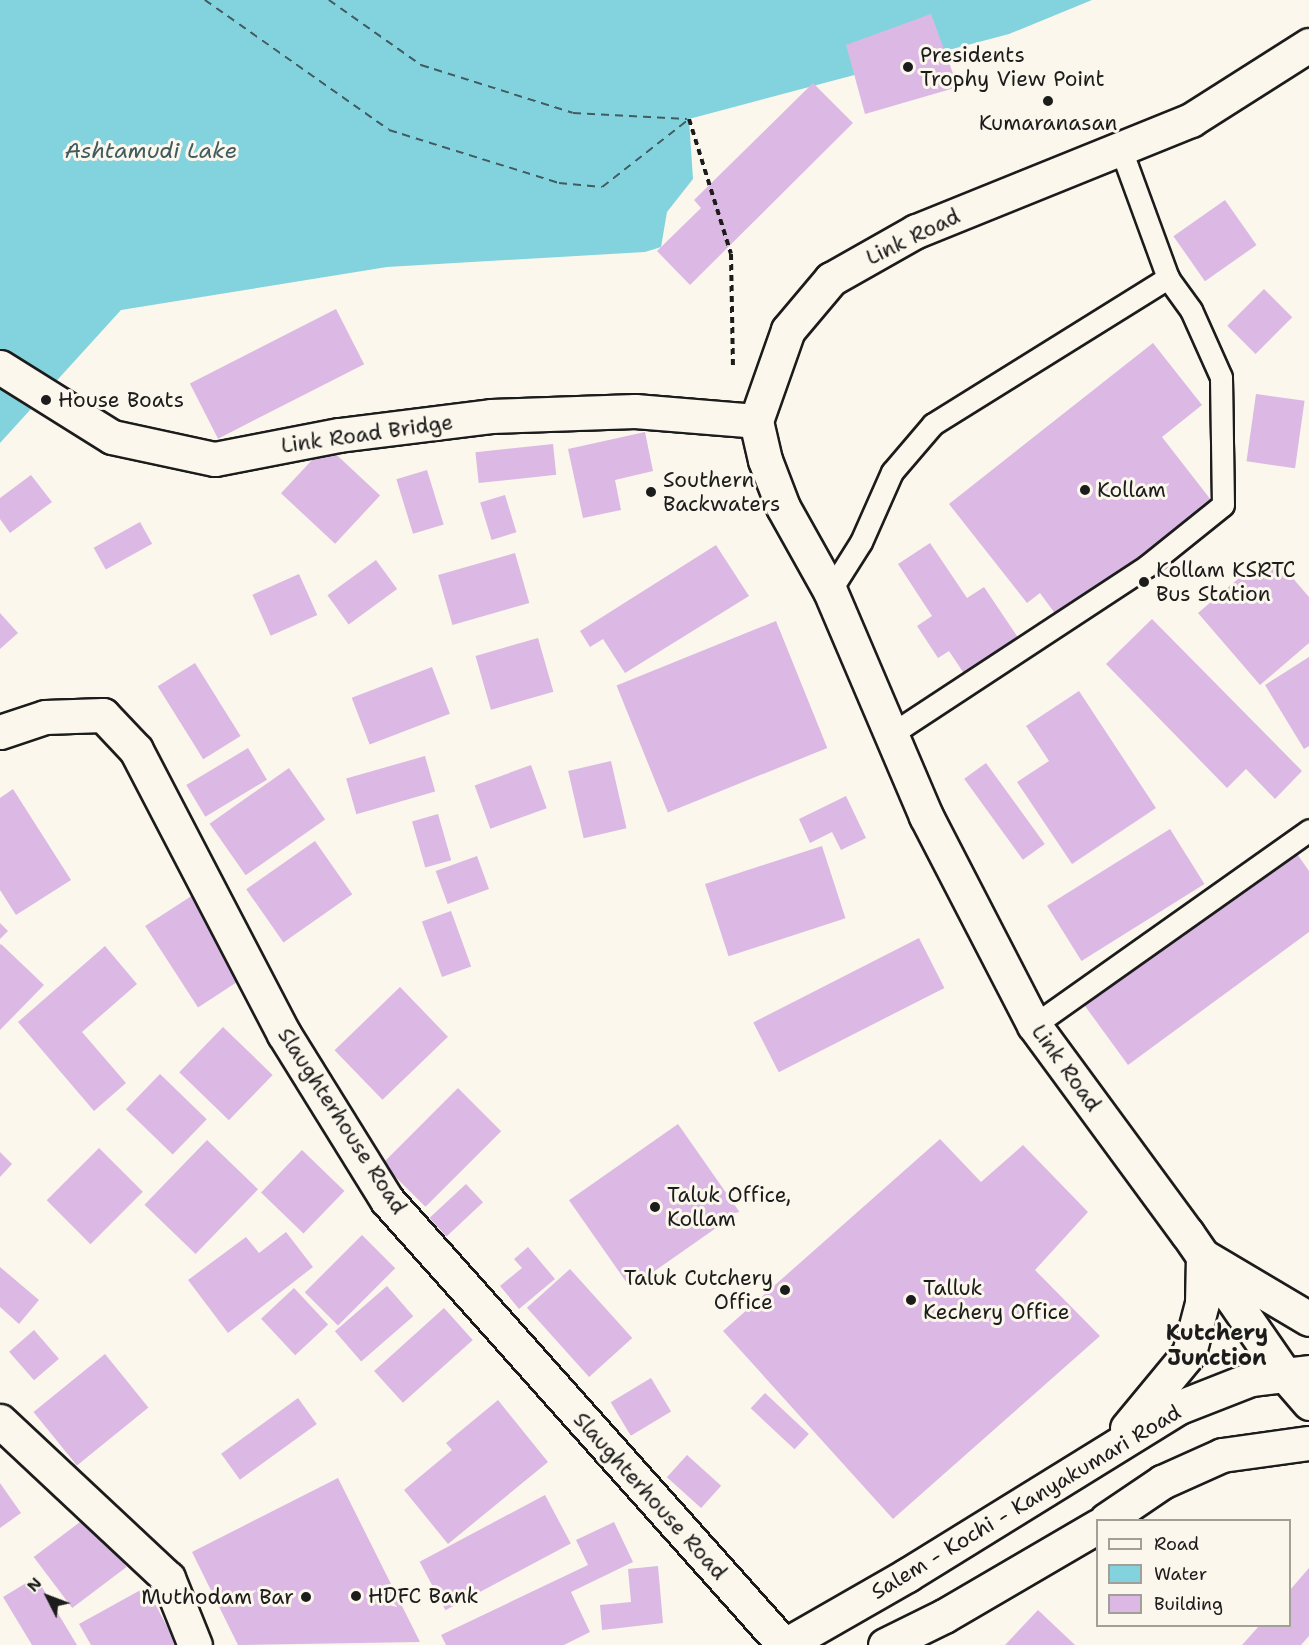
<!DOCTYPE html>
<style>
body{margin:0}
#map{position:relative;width:1309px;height:1645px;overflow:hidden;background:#fbf7ec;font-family:"Shantell Sans",sans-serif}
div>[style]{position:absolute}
.water>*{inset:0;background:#83d3de}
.ferry>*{height:1.5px;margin-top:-0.75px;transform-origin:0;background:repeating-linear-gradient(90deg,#405c60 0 8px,transparent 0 14px)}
.building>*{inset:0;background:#dbb9e4;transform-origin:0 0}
.path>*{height:4px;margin-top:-2px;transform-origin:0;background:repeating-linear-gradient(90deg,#1c1c1c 0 6px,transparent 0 10.5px)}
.roads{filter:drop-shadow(2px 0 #1c1c1c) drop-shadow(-2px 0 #1c1c1c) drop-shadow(0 2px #1c1c1c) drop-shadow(0 -2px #1c1c1c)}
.lane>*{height:21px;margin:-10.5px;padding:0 10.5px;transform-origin:10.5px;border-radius:10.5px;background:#fbf7ec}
.street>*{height:33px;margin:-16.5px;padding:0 16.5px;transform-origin:16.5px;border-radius:16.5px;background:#fbf7ec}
.secondary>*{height:33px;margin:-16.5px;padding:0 16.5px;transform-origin:16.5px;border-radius:16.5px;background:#fbf7ec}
.primary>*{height:33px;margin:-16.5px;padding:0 16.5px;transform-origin:16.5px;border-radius:16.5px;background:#fbf7ec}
.dots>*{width:16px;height:16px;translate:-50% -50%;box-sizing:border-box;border:3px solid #fbf7ec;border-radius:50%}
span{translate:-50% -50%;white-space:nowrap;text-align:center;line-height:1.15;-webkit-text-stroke:6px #fbf7ec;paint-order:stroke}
.poi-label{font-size:21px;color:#1c1c1c}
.left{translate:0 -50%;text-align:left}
.right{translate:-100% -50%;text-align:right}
.street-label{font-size:21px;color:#1c1c1c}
.water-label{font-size:22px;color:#405c60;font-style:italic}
.neighbourhood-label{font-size:22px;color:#1c1c1c;font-weight:700}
.legend{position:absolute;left:1096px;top:1519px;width:195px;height:108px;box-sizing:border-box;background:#fbf7ec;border:2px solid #a29f99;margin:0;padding:8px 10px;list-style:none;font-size:18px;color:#1c1c1c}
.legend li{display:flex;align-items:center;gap:12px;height:30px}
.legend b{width:30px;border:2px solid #a29f99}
.north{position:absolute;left:18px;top:1567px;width:60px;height:60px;-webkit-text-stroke:4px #fbf7ec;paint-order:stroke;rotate:312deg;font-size:16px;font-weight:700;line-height:24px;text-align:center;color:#1c1c1c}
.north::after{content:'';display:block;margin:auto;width:21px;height:27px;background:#1c1c1c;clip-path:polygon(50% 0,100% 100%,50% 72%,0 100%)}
</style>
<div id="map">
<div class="water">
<div style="clip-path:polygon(0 0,1092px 0,1009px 34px,689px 119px,693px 179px,667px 212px,661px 247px,645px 252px,387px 267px,121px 310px,0 443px)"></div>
</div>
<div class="ferry">
<div style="left:205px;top:0;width:225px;rotate:35.2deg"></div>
<div style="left:389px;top:130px;width:178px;rotate:17.3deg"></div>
<div style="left:559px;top:183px;width:43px;rotate:5.3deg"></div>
<div style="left:602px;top:187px;width:110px;rotate:-38deg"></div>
<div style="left:329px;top:0;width:113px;rotate:35.2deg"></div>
<div style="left:421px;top:65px;width:159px;rotate:17.5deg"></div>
<div style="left:573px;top:113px;width:114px;rotate:3deg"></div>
</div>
<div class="building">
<div style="clip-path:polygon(931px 14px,958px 87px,865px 114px,846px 45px)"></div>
<div style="clip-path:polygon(813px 83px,853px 123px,690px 285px,657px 251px,701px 208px,694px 200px)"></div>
<div style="left:1225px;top:200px;width:55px;height:63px;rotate:55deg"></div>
<div style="left:1264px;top:289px;width:40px;height:52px;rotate:45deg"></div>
<div style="left:336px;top:309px;width:62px;height:164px;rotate:63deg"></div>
<div style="clip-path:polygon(1153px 343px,1202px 405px,1162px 437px,1211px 500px,1059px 619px,1040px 593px,1027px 603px,949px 504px)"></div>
<div style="left:1256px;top:394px;width:49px;height:68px;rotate:8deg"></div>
<div style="clip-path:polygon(645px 432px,653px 471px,615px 480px,621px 510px,583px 518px,568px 449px)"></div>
<div style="left:553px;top:444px;width:31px;height:78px;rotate:84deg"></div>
<div style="left:326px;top:445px;width:74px;height:66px;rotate:43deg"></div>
<div style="left:427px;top:470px;width:57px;height:32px;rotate:73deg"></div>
<div style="clip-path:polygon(31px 475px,52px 502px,10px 533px,0 519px,0 498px)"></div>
<div style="left:505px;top:495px;width:39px;height:26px;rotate:73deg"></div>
<div style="left:140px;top:522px;width:25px;height:53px;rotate:61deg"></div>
<div style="clip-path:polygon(930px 543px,967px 598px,984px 587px,1021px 642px,967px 678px,949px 651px,938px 658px,917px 626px,932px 616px,898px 564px)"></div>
<div style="clip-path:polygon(716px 545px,749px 596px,625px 673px,603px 639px,590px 647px,580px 631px)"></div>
<div style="left:515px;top:553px;width:52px;height:80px;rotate:74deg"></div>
<div style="left:376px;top:560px;width:36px;height:60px;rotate:54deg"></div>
<div style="clip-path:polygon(1279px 562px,1309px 597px,1309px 643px,1260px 685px,1198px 613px,1253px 566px,1262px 576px)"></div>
<div style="left:299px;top:574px;width:45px;height:51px;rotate:66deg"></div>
<div style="clip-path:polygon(0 613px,18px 633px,0 649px)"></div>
<div style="clip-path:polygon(1152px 619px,1302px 771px,1275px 799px,1246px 769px,1227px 788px,1106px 664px)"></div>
<div style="left:776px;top:621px;width:137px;height:172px;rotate:68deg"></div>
<div style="left:538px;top:638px;width:56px;height:65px;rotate:74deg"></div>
<div style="clip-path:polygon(1309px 657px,1309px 746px,1304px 749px,1265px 685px)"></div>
<div style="left:195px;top:663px;width:86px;height:44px;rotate:58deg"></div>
<div style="left:432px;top:667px;width:50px;height:86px;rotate:69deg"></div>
<div style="clip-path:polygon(1079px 691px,1156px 808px,1072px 864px,1017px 782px,1049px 761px,1026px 726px)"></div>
<div style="left:248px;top:748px;width:37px;height:72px;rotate:59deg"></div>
<div style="left:425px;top:756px;width:37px;height:82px;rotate:74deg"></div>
<div style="left:611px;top:761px;width:69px;height:44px;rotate:77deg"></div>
<div style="left:986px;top:763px;width:100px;height:27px;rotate:54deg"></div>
<div style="left:531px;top:765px;width:46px;height:60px;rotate:70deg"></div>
<div style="left:289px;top:768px;width:63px;height:97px;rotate:55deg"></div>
<div style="clip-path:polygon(13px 789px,71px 880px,16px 915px,0 890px,0 798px)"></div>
<div style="clip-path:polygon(846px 796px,866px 838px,841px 850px,832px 832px,810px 843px,799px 819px)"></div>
<div style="left:438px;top:814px;width:48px;height:27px;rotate:74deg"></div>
<div style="left:1170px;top:829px;width:65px;height:145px;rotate:58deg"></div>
<div style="left:315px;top:841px;width:65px;height:84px;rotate:55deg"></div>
<div style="left:822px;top:846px;width:76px;height:123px;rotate:72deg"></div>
<div style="clip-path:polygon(1295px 851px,1309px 871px,1309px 932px,1128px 1065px,1085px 1006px)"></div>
<div style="left:477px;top:856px;width:35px;height:44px;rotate:70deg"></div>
<div style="left:193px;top:895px;width:97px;height:57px;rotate:57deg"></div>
<div style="left:451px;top:911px;width:59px;height:31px;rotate:70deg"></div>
<div style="clip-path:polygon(0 923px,8px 931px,0 939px)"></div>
<div style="left:919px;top:938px;width:56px;height:186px;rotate:63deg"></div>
<div style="clip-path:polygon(1px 944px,44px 985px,0 1030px,0 945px)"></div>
<div style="clip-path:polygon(105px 946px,137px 984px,82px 1032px,126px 1083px,94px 1111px,18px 1022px)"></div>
<div style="left:400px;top:987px;width:69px;height:91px;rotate:46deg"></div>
<div style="left:223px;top:1027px;width:69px;height:63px;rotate:44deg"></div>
<div style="left:160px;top:1074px;width:65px;height:49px;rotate:44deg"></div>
<div style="left:458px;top:1088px;width:61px;height:107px;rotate:45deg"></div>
<div style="left:678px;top:1124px;width:107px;height:133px;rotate:55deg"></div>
<div style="clip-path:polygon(940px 1139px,981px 1182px,1023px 1145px,1088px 1212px,1035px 1270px,1100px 1336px,893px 1519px,723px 1331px)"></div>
<div style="left:207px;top:1140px;width:71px;height:90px;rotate:44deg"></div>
<div style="left:99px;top:1148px;width:62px;height:74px;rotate:45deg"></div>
<div style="left:302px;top:1150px;width:59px;height:59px;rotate:44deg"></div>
<div style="clip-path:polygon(0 1152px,12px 1164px,0 1177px)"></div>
<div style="left:466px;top:1184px;width:25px;height:50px;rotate:47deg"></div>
<div style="clip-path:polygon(286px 1232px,313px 1267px,228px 1333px,188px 1280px,246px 1237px,259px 1253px)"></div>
<div style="left:362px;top:1235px;width:47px;height:81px;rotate:45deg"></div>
<div style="clip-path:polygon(528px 1247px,555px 1279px,519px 1309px,500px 1286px,522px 1268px,514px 1259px)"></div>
<div style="clip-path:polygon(0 1267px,39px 1300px,19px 1324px,0 1307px)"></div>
<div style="left:570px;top:1269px;width:93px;height:58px;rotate:48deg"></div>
<div style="left:387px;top:1286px;width:40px;height:69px;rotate:49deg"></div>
<div style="left:294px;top:1288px;width:50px;height:45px;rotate:47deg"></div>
<div style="left:444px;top:1308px;width:43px;height:94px;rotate:48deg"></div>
<div style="left:34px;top:1330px;width:38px;height:33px;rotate:49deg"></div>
<div style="left:105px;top:1354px;width:69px;height:92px;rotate:51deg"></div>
<div style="left:651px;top:1378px;width:39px;height:47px;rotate:59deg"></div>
<div style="left:765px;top:1393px;width:60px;height:21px;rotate:43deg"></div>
<div style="left:298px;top:1398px;width:32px;height:95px;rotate:54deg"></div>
<div style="clip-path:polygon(498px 1400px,548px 1462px,448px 1544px,404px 1490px,452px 1450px,446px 1443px)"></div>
<div style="left:687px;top:1455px;width:46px;height:30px;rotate:42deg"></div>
<div style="clip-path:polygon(338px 1478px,420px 1642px,238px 1645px,192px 1552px)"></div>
<div style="clip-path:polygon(0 1483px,21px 1513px,0 1528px)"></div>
<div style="left:545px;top:1495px;width:55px;height:142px;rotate:62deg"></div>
<div style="left:88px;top:1516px;width:64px;height:68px;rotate:53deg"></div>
<div style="clip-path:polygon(614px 1522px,633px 1562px,571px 1592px,590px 1632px,564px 1645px,446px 1645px,441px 1635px,588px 1565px,576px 1540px)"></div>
<div style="clip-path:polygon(658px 1566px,663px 1623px,602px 1630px,600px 1605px,631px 1602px,628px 1569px)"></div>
<div style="clip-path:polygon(1309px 1568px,1309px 1636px,1301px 1645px,1242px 1645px,1259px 1626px,1290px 1626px,1290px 1590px)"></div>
<div style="clip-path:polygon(36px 1577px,77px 1645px,32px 1645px,3px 1597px)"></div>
<div style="clip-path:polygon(146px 1587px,177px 1645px,91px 1645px,79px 1624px)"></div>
<div style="clip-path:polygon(1038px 1610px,1075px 1645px,1005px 1645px)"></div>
</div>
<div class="path">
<div style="left:689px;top:119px;width:141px;rotate:72.7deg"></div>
<div style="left:731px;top:254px;width:114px;rotate:89deg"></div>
</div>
<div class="roads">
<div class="lane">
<div style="left:830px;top:591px;width:58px;rotate:-57.7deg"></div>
<div style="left:861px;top:542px;width:77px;rotate:-66.1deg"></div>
<div style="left:892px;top:472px;width:63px;rotate:-49.5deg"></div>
<div style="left:933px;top:424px;width:277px;rotate:-31.9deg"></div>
<div style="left:893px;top:733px;width:304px;rotate:-33.3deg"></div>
<div style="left:1147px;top:566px;width:97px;rotate:-38.8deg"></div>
<div style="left:1223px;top:505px;width:128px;rotate:-90.9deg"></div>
<div style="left:1221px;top:377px;width:73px;rotate:-114.1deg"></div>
<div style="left:1191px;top:310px;width:39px;rotate:-126deg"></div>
<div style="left:1168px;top:278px;width:140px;rotate:-110.1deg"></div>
<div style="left:1034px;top:1025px;width:337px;rotate:-35.3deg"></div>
</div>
<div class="street">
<div style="left:0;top:367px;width:132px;rotate:32deg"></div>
<div style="left:112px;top:437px;width:105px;rotate:12.1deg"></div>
<div style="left:215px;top:459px;width:126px;rotate:-11deg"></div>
<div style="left:339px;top:435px;width:153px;rotate:-7.1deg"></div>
<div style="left:491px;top:416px;width:144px;rotate:-2deg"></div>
<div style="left:635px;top:411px;width:121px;rotate:4.7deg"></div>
<div style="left:0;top:732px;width:47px;rotate:-18.4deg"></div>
<div style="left:45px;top:717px;width:58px;rotate:-2deg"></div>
<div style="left:103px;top:715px;width:48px;rotate:46.7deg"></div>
<div style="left:136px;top:750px;width:320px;rotate:62.5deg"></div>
<div style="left:284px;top:1034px;width:195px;rotate:58.2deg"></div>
<div style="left:387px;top:1200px;width:596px;rotate:48.26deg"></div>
<div style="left:0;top:1421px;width:230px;rotate:43.1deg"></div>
<div style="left:168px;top:1578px;width:72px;rotate:68.1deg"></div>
</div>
<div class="secondary">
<div style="left:1309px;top:45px;width:140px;rotate:147.6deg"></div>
<div style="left:1191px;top:120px;width:297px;rotate:158deg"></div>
<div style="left:916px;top:231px;width:98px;rotate:150.5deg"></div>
<div style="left:831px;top:279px;width:67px;rotate:130.1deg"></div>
<div style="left:788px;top:330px;width:96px;rotate:109.4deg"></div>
<div style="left:756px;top:421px;width:40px;rotate:77deg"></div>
<div style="left:765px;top:460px;width:50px;rotate:69deg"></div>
<div style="left:783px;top:507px;width:96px;rotate:60.8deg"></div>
<div style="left:830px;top:591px;width:245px;rotate:66.9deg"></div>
<div style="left:926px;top:816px;width:235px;rotate:62.7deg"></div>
<div style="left:1034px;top:1025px;width:258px;rotate:53.7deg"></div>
<div style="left:1187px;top:1233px;width:173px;rotate:55.4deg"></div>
<div style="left:1285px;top:1375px;width:37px;rotate:49deg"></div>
</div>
<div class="primary">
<div style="left:1127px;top:1428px;width:97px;rotate:-50.4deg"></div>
<div style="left:1189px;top:1353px;width:52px;rotate:-75.4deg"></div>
<div style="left:1202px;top:1303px;width:47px;rotate:-88.8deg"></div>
<div style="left:1203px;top:1256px;width:123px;rotate:30.7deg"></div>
<div style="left:1106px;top:1520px;width:68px;rotate:-34.2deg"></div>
<div style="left:1162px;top:1482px;width:66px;rotate:-24.2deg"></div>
<div style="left:1222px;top:1455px;width:88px;rotate:-7.9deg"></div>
<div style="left:785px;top:1645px;width:141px;rotate:-29.8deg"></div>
<div style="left:907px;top:1575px;width:317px;rotate:-31.7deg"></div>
<div style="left:1177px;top:1408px;width:79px;rotate:-21.4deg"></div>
<div style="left:1251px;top:1379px;width:58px;rotate:-6.9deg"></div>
<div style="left:885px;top:1645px;width:66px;rotate:-26.2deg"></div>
<div style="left:944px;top:1616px;width:178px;rotate:-30.3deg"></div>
</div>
</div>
<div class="dots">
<div style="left:908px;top:67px;background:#1c1c1c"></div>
<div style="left:1048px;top:101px;background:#1c1c1c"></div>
<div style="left:46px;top:400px;background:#1c1c1c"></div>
<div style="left:1085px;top:490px;background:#1c1c1c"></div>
<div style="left:651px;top:492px;background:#1c1c1c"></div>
<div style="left:1144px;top:582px;background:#1c1c1c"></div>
<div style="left:655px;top:1207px;background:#1c1c1c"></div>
<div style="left:785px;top:1290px;background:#1c1c1c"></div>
<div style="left:911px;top:1300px;background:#1c1c1c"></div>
<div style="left:356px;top:1596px;background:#1c1c1c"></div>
<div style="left:306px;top:1597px;background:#1c1c1c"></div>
</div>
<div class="poi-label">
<span class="left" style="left:920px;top:67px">Presidents<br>Trophy View Point</span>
<span style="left:1048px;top:123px">Kumaranasan</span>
<span class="left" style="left:58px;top:400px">House Boats</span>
<span class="left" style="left:663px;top:492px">Southern<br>Backwaters</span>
<span class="left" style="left:1097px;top:490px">Kollam</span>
<span class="left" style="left:1156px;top:582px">Kollam KSRTC<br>Bus Station</span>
<span class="left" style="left:667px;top:1207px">Taluk Office,<br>Kollam</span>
<span class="right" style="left:773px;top:1290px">Taluk Cutchery<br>Office</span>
<span class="left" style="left:923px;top:1300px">Talluk<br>Kechery Office</span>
<span class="left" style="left:368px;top:1596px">HDFC Bank</span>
<span class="right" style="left:294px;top:1597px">Muthodam Bar</span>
</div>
<div class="street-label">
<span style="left:913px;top:237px;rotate:-26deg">Link Road</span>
<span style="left:367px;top:434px;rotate:-8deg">Link Road Bridge</span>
<span style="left:1066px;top:1068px;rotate:54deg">Link Road</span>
<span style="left:342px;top:1121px;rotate:57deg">Slaughterhouse Road</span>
<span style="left:650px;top:1496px;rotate:48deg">Slaughterhouse Road</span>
<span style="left:1026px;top:1502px;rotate:-31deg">Salem - Kochi - Kanyakumari Road</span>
</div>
<div class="water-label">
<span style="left:151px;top:151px">Ashtamudi Lake</span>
</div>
<div class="neighbourhood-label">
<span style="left:1217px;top:1345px">Kutchery<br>Junction</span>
</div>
<ul class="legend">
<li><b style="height:8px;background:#fbf7ec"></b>Road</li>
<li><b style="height:16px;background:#83d3de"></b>Water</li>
<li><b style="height:16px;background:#dbb9e4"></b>Building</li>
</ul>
<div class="north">N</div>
</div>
